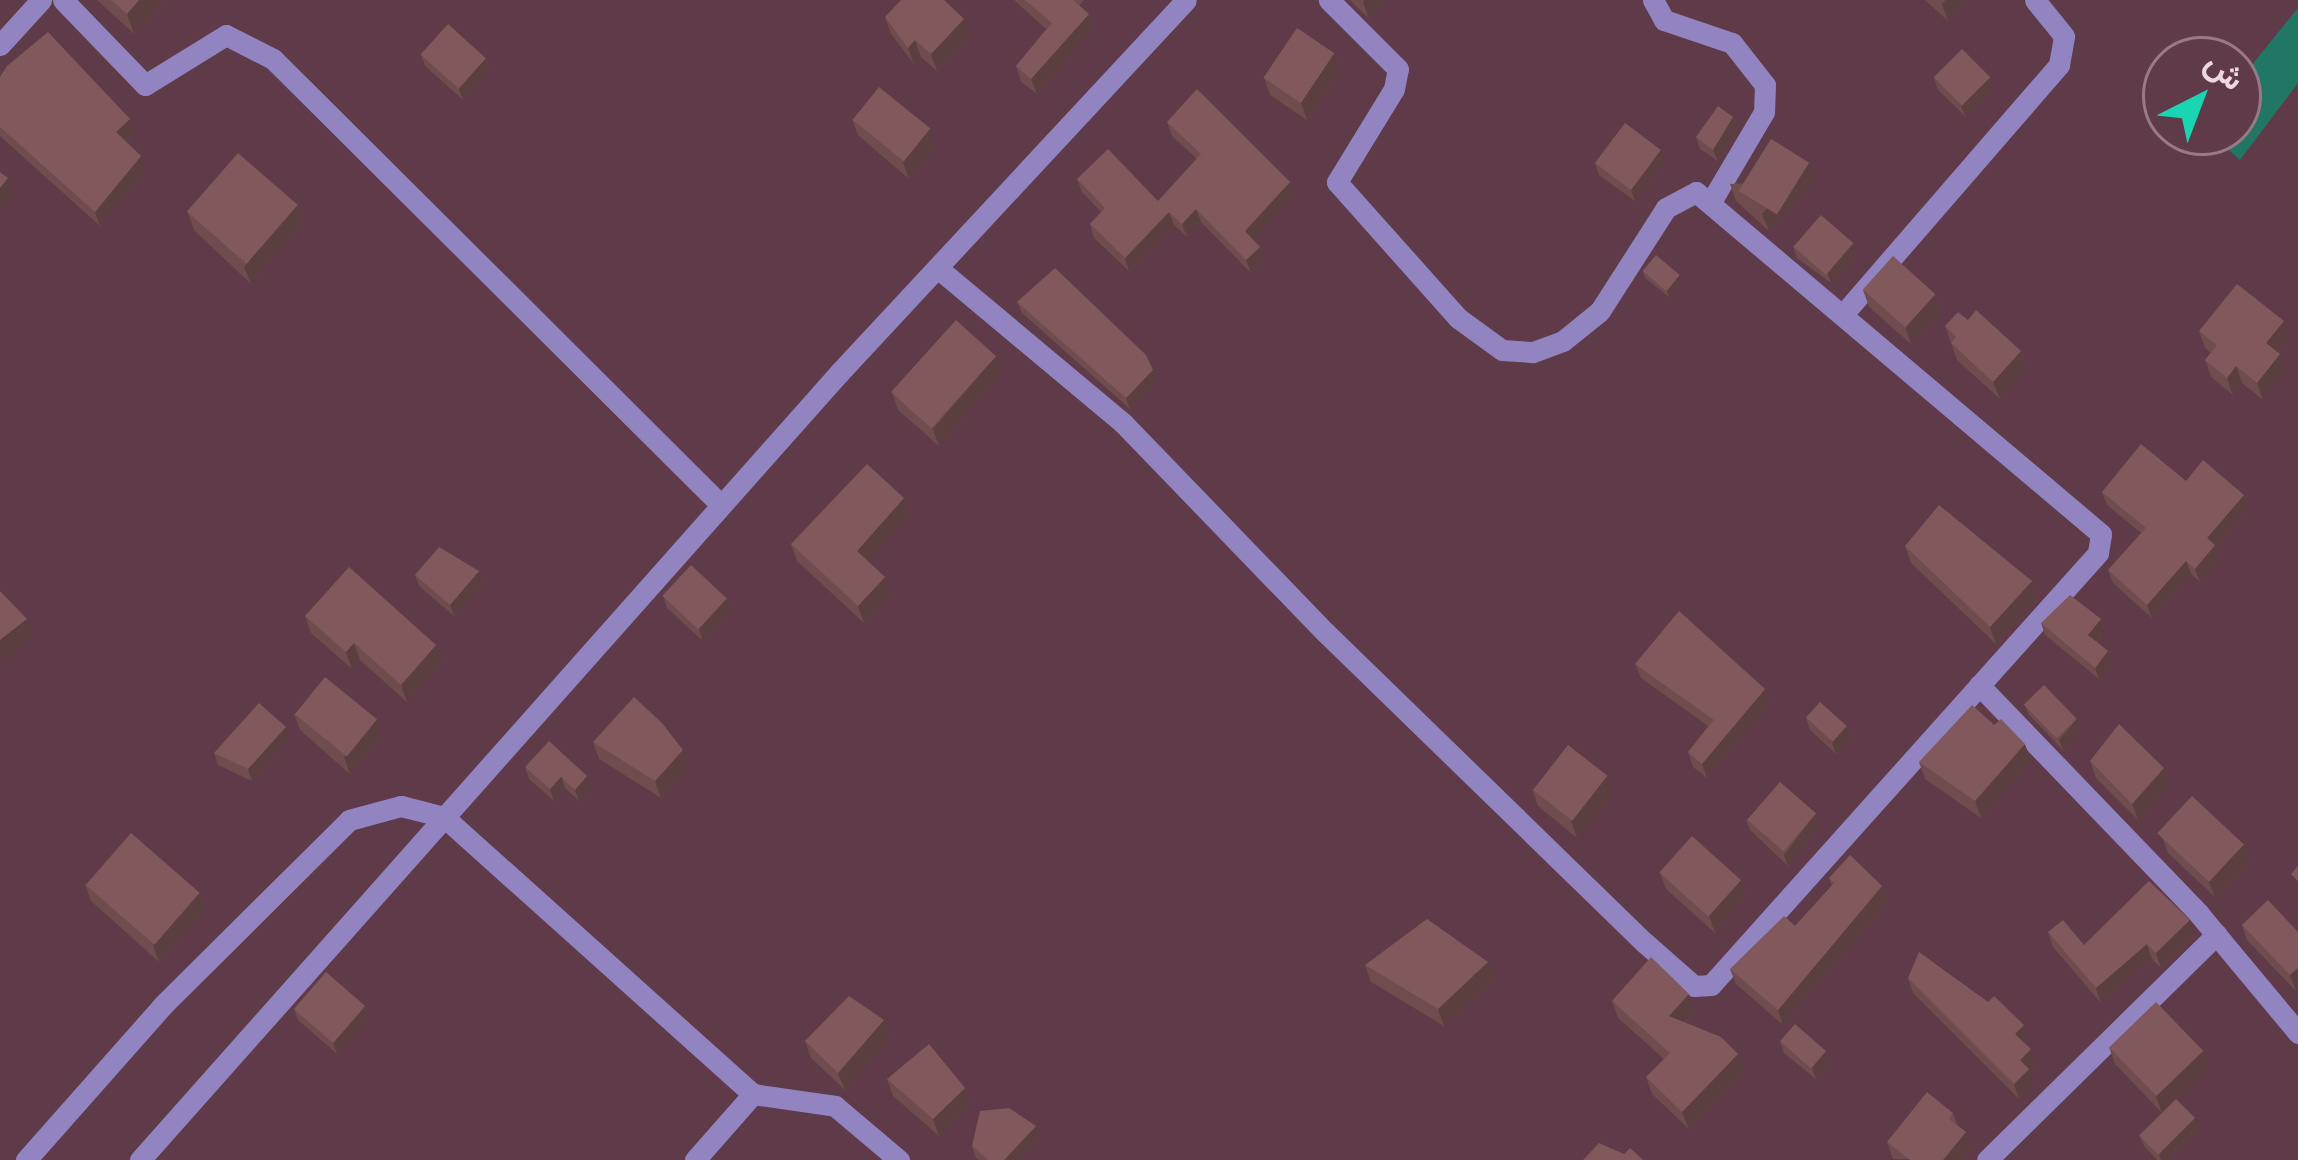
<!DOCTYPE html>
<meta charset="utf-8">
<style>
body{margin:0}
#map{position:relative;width:2298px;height:1160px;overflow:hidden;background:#5f3b49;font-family:"Nunito Sans",Vazirmatn,sans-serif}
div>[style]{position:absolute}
.water>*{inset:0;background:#217764}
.minor>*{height:21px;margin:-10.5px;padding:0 10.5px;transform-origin:10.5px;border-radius:10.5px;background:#9284c1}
.wall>*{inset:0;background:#6f4c4e}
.shaded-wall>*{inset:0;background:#5a3e40}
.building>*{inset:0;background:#81585b;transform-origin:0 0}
span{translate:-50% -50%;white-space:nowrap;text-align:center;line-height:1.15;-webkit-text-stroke:9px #5f3b49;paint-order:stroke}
.north{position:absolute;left:2142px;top:36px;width:120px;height:120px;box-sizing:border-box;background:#5f3b49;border:3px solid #987985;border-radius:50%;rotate:42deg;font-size:33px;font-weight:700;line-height:48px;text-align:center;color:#eed7df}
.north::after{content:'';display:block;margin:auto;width:42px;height:54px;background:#1ad5b2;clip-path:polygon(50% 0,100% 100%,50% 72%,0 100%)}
</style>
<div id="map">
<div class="water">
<div style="clip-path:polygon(2298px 8px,2298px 83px,2240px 160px,2209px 132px,2238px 132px,2238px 82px)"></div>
</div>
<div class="minor">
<div style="left:63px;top:0;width:118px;rotate:46deg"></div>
<div style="left:145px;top:85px;width:95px;rotate:-31.7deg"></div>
<div style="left:226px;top:35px;width:53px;rotate:27.1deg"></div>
<div style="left:273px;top:59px;width:632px;rotate:44.87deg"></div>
<div style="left:1653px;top:0;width:23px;rotate:61deg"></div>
<div style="left:1664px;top:20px;width:72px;rotate:18.7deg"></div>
<div style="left:1732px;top:43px;width:53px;rotate:51.8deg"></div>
<div style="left:1765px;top:85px;width:27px;rotate:92deg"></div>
<div style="left:1764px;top:112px;width:102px;rotate:120.6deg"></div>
<div style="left:0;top:45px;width:61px;rotate:-47.7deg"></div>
<div style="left:940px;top:270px;width:239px;rotate:39.9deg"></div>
<div style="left:1123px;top:423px;width:291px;rotate:46deg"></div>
<div style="left:1325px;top:632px;width:446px;rotate:44.2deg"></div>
<div style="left:1645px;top:943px;width:65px;rotate:41.3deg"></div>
<div style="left:1694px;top:986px;width:17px;rotate:-3deg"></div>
<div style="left:1711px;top:985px;width:580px;rotate:-48.14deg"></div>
<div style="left:2098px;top:553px;width:19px;rotate:-81deg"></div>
<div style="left:2101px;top:534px;width:530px;rotate:-139.82deg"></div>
<div style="left:1696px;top:192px;width:34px;rotate:152deg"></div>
<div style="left:1666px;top:208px;width:122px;rotate:122.7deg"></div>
<div style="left:1600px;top:311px;width:48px;rotate:141deg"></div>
<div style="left:1563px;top:341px;width:33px;rotate:160deg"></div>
<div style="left:1532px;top:352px;width:30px;rotate:-176deg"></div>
<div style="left:1502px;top:350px;width:54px;rotate:-144deg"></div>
<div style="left:1458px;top:318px;width:182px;rotate:-131.7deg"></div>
<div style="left:1337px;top:182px;width:109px;rotate:-58.5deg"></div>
<div style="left:1394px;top:89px;width:20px;rotate:-79deg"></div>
<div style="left:1398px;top:69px;width:98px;rotate:-135deg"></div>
<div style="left:1845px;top:312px;width:327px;rotate:-49.1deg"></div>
<div style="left:2059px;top:65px;width:29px;rotate:-80deg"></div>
<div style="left:2064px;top:36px;width:46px;rotate:-128.9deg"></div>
<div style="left:1979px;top:685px;width:318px;rotate:46.1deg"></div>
<div style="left:2199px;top:914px;width:155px;rotate:50.2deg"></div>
<div style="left:26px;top:1160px;width:207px;rotate:-48.5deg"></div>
<div style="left:163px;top:1005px;width:262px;rotate:-44.8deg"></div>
<div style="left:349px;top:820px;width:54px;rotate:-15.1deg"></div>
<div style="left:401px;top:806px;width:44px;rotate:14.3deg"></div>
<div style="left:444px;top:817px;width:415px;rotate:41.9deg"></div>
<div style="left:753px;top:1094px;width:83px;rotate:8.3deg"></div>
<div style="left:835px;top:1106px;width:84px;rotate:40.2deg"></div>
<div style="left:140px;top:1160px;width:1053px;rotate:-48.39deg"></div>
<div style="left:839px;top:373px;width:509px;rotate:-47.07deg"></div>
<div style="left:695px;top:1160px;width:88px;rotate:-48.7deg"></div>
<div style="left:1987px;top:1160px;width:322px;rotate:-44.5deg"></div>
</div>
<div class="wall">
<div style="clip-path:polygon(97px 0,165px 0,134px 34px)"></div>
<div style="clip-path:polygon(1014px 0,1084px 0,1079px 6px,1089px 14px,1094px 29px,1037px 94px,1021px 82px,1016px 66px,1046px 29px)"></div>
<div style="clip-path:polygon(1350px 0,1385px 0,1369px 19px)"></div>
<div style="clip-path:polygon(1925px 0,1967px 0,1948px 21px)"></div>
<div style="clip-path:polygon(885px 17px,970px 36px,937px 71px,921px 57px,914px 64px,891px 34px)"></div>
<div style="clip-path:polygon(1334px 53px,1340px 70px,1307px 120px,1270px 95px,1264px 78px)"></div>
<div style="clip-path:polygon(421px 55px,486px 58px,490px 69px,463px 100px,425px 66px)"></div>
<div style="clip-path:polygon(0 77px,135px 133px,126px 142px,141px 156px,146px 170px,100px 226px,0 136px)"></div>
<div style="clip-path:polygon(1934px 78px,1994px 89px,1966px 117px,1938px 90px)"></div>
<div style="clip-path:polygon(1733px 117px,1737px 128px,1718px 161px,1700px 149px,1696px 137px)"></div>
<div style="clip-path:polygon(852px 119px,936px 146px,909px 179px,858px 135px)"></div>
<div style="clip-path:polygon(1167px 122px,1290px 182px,1294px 195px,1254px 240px,1260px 247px,1264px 260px,1251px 273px,1201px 222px,1187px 237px,1174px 225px,1129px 271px,1094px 238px,1090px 224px,1101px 212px,1082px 192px,1077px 179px,1158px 201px,1197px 159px,1172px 136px)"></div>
<div style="clip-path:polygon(1665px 161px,1635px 201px,1599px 175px,1595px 163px)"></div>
<div style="clip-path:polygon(1816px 180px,1769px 231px,1736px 201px,1730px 184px)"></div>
<div style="clip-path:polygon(298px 205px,304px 222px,251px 284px,194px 230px,188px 213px)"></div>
<div style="clip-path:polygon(1793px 246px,1857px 255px,1831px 283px,1797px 258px)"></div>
<div style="clip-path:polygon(1643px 272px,1682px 281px,1669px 297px,1645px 278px)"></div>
<div style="clip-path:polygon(1863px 290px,1935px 294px,1941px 311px,1911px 344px,1869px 307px)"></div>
<div style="clip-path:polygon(1017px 302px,1157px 382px,1130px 409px,1022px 313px)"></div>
<div style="clip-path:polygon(1968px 320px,2021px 351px,2027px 368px,2000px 399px,1957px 360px,1945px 326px)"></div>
<div style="clip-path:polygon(2284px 321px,2290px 338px,2278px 353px,2286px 371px,2263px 400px,2242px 383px,2233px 395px,2211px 377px,2205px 360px,2211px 353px,2205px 348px,2199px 331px)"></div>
<div style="clip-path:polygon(1002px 373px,939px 446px,898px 410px,892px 393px)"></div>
<div style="clip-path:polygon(2186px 481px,2244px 495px,2249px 508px,2216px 547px,2220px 559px,2200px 582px,2191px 574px,2152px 618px,2113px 583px,2108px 570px,2141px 533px,2107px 505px,2102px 492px)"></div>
<div style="clip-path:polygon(904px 498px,910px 515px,868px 562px,885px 577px,891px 594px,864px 623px,797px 561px,791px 544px)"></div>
<div style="clip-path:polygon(1905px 546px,2032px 581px,2038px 598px,1996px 644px,1911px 563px)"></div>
<div style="clip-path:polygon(479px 571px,483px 583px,454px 616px,419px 586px,415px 575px)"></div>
<div style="clip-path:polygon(663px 596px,727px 598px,732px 609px,703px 641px,667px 608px)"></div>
<div style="clip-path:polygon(305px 616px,436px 645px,443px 662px,407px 702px,360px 660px,352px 669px,311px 633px)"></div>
<div style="clip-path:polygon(2101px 619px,2105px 631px,2097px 642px,2108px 651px,2113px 663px,2099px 679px,2045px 635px,2041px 623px)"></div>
<div style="clip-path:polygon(1635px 664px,1765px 689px,1770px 703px,1707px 778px,1693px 767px,1688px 752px,1708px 726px,1641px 678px)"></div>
<div style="clip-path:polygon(2024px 704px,2077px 719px,2081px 730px,2064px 751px,2029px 715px)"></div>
<div style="clip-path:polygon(294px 714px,383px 736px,350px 774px,300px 730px)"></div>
<div style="clip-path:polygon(1806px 718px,1847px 726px,1851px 738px,1836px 754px,1810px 730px)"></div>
<div style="clip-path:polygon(290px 738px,252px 781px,218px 765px,214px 753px)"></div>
<div style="clip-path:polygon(593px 742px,689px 767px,661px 798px,599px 759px)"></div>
<div style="clip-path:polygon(2031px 761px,1981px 818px,1925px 779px,1919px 762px)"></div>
<div style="clip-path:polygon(2090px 761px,2164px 768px,2170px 785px,2138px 820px,2096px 778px)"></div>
<div style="clip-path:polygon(525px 767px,592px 788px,579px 801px,565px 788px,554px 801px,529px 779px)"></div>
<div style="clip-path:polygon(1532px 789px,1613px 793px,1577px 838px,1538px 806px)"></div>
<div style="clip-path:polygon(1746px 819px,1820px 825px,1788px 866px,1750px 830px)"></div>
<div style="clip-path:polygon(2162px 837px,2244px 844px,2251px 861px,2215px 897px,2168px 853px)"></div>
<div style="clip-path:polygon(1660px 873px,1741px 880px,1747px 896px,1715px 933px,1666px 889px)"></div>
<div style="clip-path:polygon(1829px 878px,1882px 886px,1888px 901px,1783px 1025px,1736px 984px,1730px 969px,1795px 926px,1832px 886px)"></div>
<div style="clip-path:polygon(85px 884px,199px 893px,205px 910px,159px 962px,91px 901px)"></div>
<div style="clip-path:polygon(2242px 925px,2298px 932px,2296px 991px,2247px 940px)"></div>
<div style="clip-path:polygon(2048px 932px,2084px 945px,2195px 934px,2161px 968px,2152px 959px,2101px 1003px,2053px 947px)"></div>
<div style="clip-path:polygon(1365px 965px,1495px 978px,1444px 1026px,1371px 982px)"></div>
<div style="clip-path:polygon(1908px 978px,2029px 1040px,2025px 1044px,2036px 1064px,2030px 1070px,2034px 1083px,2019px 1099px,1913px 993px)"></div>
<div style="clip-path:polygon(1612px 1001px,1695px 1011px,1685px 1023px,1745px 1071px,1689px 1129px,1652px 1094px,1646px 1077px,1664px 1059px,1618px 1018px)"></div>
<div style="clip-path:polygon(294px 1009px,369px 1017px,337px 1054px,298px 1020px)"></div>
<div style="clip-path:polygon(884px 1020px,890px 1037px,845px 1090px,811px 1058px,805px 1041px)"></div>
<div style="clip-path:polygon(1780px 1041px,1826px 1051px,1831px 1063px,1816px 1079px,1784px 1053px)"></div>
<div style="clip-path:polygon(2109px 1047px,2209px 1068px,2176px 1099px,2199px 1130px,2169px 1160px,2157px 1160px,2144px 1146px,2139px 1135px,2162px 1113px,2115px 1064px)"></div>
<div style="clip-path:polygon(887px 1079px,965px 1088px,971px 1104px,939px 1136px,893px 1096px)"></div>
<div style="clip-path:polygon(1953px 1113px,1958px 1126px,1966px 1132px,1972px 1149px,1963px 1160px,1893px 1159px,1887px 1142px)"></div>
<div style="clip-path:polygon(1036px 1126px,1040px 1137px,1019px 1160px,979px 1160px,976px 1158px,972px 1146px)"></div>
</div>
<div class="shaded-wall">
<div style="clip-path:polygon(139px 0,165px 0,134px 34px,127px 14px)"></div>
<div style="clip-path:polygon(1364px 0,1385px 0,1369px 19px,1363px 2px)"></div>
<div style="clip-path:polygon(1946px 0,1967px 0,1948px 21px,1942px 4px)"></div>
<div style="clip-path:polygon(1089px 14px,1094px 29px,1037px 94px,1031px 79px)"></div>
<div style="clip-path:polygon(964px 19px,970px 36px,937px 71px,931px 54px)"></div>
<div style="clip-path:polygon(915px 40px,921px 57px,914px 64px,908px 48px)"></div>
<div style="clip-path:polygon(1334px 53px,1340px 70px,1307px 120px,1301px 103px)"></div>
<div style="clip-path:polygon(486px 58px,490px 69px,463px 100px,459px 89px)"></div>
<div style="clip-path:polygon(1990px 77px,1994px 89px,1966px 117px,1961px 106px)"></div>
<div style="clip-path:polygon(1733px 117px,1737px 128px,1718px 161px,1713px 150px)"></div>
<div style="clip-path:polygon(130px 119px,135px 133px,121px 146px,116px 132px)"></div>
<div style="clip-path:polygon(930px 129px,936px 146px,909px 179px,903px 162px)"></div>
<div style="clip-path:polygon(1661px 150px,1665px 161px,1635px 201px,1631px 190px)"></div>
<div style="clip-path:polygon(141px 156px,146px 170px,100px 226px,95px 212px)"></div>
<div style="clip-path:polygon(1809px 163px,1816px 180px,1769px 231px,1762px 214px)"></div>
<div style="clip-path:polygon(8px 178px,14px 195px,0 212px,0 188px)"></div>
<div style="clip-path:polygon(1290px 182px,1294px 195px,1250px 245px,1245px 231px)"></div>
<div style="clip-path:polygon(298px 205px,304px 222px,251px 284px,244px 267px)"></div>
<div style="clip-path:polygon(1196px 209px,1201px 222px,1187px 237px,1182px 224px)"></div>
<div style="clip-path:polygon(1169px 212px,1174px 225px,1129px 271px,1125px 258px)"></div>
<div style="clip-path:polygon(1853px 243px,1857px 255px,1831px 283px,1827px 271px)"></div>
<div style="clip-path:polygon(1260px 247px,1264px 260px,1251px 273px,1246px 260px)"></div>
<div style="clip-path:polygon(1680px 275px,1682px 281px,1669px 297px,1667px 291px)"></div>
<div style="clip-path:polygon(1935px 294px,1941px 311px,1911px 344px,1905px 327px)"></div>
<div style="clip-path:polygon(2284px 321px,2290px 338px,2272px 360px,2266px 343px)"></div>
<div style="clip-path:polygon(2021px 351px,2027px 368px,2000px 399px,1993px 382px)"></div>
<div style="clip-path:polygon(2280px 354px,2286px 371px,2263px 400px,2257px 383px)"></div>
<div style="clip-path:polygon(996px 356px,1002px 373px,939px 446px,933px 429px)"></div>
<div style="clip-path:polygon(2236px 366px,2242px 383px,2233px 395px,2227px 378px)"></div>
<div style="clip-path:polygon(1153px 370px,1157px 382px,1130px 409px,1126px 398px)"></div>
<div style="clip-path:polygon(2244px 495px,2249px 508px,2216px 547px,2220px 559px,2200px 582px,2195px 569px,2207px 538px)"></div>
<div style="clip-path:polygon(904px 498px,910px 515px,863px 568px,857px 551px)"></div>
<div style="clip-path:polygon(2186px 561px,2191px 574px,2152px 618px,2147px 605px)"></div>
<div style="clip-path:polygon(479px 571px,483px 583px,454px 616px,450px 605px)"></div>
<div style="clip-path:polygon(885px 577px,891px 594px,864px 623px,858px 606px)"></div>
<div style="clip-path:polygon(2032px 581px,2038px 598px,1996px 644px,1990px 627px)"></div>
<div style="clip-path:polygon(727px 598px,732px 609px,703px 641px,699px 629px)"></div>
<div style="clip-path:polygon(27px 619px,34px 636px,0 662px,0 640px)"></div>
<div style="clip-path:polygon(2101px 619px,2105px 631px,2093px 646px,2088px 635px)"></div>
<div style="clip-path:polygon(354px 643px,360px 660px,352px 669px,346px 652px)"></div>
<div style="clip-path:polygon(436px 645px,443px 662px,407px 702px,401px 685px)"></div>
<div style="clip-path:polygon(2108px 651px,2113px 663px,2099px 679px,2095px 668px)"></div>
<div style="clip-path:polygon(1765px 689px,1770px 703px,1707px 778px,1702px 764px)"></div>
<div style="clip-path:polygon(377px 719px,383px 736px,350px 774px,344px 757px)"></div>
<div style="clip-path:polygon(2077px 719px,2081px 730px,2064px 751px,2059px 740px)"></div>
<div style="clip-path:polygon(1847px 726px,1851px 738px,1836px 754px,1832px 742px)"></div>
<div style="clip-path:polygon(286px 727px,290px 738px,252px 781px,248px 769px)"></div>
<div style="clip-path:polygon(2025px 744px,2031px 761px,1981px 818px,1975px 801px)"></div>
<div style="clip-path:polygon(683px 750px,689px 767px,661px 798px,655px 781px)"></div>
<div style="clip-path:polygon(2164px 768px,2170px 785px,2138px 820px,2132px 804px)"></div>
<div style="clip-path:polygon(587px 776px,592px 788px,579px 801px,575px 790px)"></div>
<div style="clip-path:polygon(1607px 776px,1613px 793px,1577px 838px,1571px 821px)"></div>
<div style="clip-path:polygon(561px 777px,565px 788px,554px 801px,550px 789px)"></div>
<div style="clip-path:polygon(1816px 813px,1820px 825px,1788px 866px,1784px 855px)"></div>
<div style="clip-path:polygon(2244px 844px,2251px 861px,2215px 897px,2208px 880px)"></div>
<div style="clip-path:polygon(1741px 880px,1747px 896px,1715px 933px,1709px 916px)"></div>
<div style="clip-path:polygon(1882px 886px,1888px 901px,1783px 1025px,1778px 1010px)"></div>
<div style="clip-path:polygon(199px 893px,205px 910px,159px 962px,153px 945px)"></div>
<div style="clip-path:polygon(2190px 920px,2195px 934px,2161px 968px,2156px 953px)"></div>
<div style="clip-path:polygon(2147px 944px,2152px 959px,2101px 1003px,2096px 988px)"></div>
<div style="clip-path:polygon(1488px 962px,1495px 978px,1444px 1026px,1438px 1009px)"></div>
<div style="clip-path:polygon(2298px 968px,2298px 989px,2296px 991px,2290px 975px)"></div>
<div style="clip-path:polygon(1689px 994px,1695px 1011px,1675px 1033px,1669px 1016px)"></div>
<div style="clip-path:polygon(365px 1006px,369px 1017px,337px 1054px,333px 1043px)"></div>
<div style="clip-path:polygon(884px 1020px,890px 1037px,845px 1090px,838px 1073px)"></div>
<div style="clip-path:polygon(2024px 1025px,2029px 1040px,2021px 1049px,2015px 1034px)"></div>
<div style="clip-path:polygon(2031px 1049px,2036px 1064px,2030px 1070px,2034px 1083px,2019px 1099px,2014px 1084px,2020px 1060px)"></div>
<div style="clip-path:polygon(1826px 1051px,1831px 1063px,1816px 1079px,1812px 1068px)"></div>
<div style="clip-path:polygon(2203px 1051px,2209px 1068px,2162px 1113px,2156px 1096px)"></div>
<div style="clip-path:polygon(1738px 1054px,1745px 1071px,1689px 1129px,1682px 1112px)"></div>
<div style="clip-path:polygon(965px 1088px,971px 1104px,939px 1136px,933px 1119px)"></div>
<div style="clip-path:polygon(2195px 1118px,2199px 1130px,2169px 1160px,2161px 1160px,2159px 1154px)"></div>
<div style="clip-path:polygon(1036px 1126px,1040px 1137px,1019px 1160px,1004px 1160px)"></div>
<div style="clip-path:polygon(1966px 1132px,1972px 1149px,1963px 1160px,1943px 1160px)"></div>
</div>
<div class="building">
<div style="clip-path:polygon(111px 0,139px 0,127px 14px)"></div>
<div style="clip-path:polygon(901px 0,944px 0,964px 19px,931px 54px,915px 40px,908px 48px,885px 17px)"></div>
<div style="clip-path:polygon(1025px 0,1073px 0,1089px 14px,1031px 79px,1016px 66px,1052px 23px)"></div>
<div style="left:448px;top:24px;width:51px;height:41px;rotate:42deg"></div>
<div style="left:1297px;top:28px;width:45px;height:60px;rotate:34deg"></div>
<div style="clip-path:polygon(48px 32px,130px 119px,116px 132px,141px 156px,95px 212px,0 127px,0 77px,7px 66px)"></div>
<div style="left:1962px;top:49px;width:40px;height:40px;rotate:45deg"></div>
<div style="left:879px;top:87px;width:66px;height:42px;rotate:39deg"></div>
<div style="clip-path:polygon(1197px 89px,1290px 182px,1245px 231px,1260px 247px,1246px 260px,1196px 209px,1182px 224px,1169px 212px,1125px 258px,1090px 224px,1105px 208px,1077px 179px,1108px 149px,1158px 201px,1201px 154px,1167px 122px)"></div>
<div style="clip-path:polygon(1718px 106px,1733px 117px,1713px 150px,1696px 137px)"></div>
<div style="left:1625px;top:123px;width:45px;height:50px;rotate:37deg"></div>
<div style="left:1771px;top:139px;width:45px;height:61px;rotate:32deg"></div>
<div style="left:238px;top:153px;width:79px;height:78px;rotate:41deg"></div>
<div style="clip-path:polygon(0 172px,8px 178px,0 188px)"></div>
<div style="left:1821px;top:215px;width:43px;height:42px;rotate:41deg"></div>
<div style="left:1656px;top:255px;width:31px;height:21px;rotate:40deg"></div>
<div style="left:1893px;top:256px;width:57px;height:45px;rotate:42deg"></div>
<div style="clip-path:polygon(1055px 268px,1146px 355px,1153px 370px,1126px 398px,1017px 302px)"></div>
<div style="clip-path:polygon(2237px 284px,2284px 321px,2266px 343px,2280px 354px,2257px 383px,2236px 366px,2227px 378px,2205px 360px,2217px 345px,2199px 331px)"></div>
<div style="clip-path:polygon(1976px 310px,2021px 351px,1993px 382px,1951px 343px,1956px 337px,1945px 326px,1958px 312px,1968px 320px)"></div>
<div style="left:956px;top:320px;width:54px;height:97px;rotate:42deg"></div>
<div style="clip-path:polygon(2141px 444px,2186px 481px,2203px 460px,2244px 495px,2207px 538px,2215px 545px,2195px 569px,2186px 561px,2147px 605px,2108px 570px,2146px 528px,2102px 492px)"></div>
<div style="clip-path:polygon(867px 464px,904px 498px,857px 551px,885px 577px,858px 606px,791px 544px)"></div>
<div style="clip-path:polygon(1939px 505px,2032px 581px,1990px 627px,1905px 546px)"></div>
<div style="clip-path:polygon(439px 547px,479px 571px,450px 605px,415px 575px)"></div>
<div style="left:691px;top:565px;width:49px;height:42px;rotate:43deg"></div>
<div style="clip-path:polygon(349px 567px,436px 645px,401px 685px,354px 643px,346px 652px,305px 616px)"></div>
<div style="clip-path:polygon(0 591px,27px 619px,0 640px)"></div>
<div style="clip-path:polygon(2070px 595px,2101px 619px,2088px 635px,2108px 651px,2095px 668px,2041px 623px)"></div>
<div style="clip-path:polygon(1679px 611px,1765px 689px,1702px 764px,1688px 752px,1714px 720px,1635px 664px)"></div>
<div style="left:325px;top:677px;width:67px;height:48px;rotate:39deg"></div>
<div style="left:2044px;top:685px;width:47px;height:28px;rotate:46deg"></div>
<div style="clip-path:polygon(634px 697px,662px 723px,683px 750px,655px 781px,593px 742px)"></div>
<div style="left:1820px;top:702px;width:36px;height:21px;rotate:42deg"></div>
<div style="clip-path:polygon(259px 703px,286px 727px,248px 769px,214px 753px)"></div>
<div style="clip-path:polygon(1972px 705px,1994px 725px,2001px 719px,2025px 744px,1975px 801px,1919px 762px)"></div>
<div style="clip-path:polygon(2119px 724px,2164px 768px,2132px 804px,2090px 761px)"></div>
<div style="clip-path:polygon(549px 741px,587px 776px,575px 790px,561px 777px,550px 789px,525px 767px)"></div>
<div style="left:1568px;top:745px;width:50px;height:57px;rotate:38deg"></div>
<div style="left:1780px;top:782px;width:48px;height:50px;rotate:41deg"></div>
<div style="left:2192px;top:796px;width:71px;height:51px;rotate:43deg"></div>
<div style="left:131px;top:833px;width:91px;height:69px;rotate:41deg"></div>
<div style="left:1692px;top:836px;width:66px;height:49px;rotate:42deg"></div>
<div style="clip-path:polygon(1850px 855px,1882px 886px,1778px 1010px,1730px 969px,1784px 916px,1795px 926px,1834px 883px,1829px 878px)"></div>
<div style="clip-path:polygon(2298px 866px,2298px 881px,2291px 874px)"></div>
<div style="clip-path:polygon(2149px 881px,2190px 920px,2156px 953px,2147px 944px,2096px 988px,2048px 932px,2063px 920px,2084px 945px)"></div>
<div style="clip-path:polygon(2268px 900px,2298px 932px,2298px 968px,2290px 975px,2242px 925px)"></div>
<div style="clip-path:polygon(1427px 919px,1488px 962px,1438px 1009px,1365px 965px)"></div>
<div style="clip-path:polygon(1919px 952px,1988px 1002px,1994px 996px,2024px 1025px,2015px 1034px,2031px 1049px,2020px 1060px,2029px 1069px,2014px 1084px,1908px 978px)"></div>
<div style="clip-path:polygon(1651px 957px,1689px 994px,1669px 1016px,1721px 1037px,1738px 1054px,1682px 1112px,1646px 1077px,1670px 1053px,1612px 1001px)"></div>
<div style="left:326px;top:972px;width:52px;height:49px;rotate:41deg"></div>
<div style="clip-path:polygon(849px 996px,884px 1020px,838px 1073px,805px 1041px)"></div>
<div style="left:2156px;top:1002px;width:68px;height:65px;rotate:46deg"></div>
<div style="left:1795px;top:1024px;width:41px;height:23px;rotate:41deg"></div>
<div style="clip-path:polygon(929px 1044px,965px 1088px,933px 1119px,887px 1079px)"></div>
<div style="clip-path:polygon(1927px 1092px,1953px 1113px,1949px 1119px,1966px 1132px,1943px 1160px,1910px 1160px,1887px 1142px)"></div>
<div style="left:2176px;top:1099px;width:27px;height:52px;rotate:45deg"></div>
<div style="clip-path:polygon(1009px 1108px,1036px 1126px,1004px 1160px,988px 1160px,972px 1146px,980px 1111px)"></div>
<div style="clip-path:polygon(1599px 1143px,1624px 1154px,1630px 1148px,1643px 1160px,1583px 1160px)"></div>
</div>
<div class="north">ش</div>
</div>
